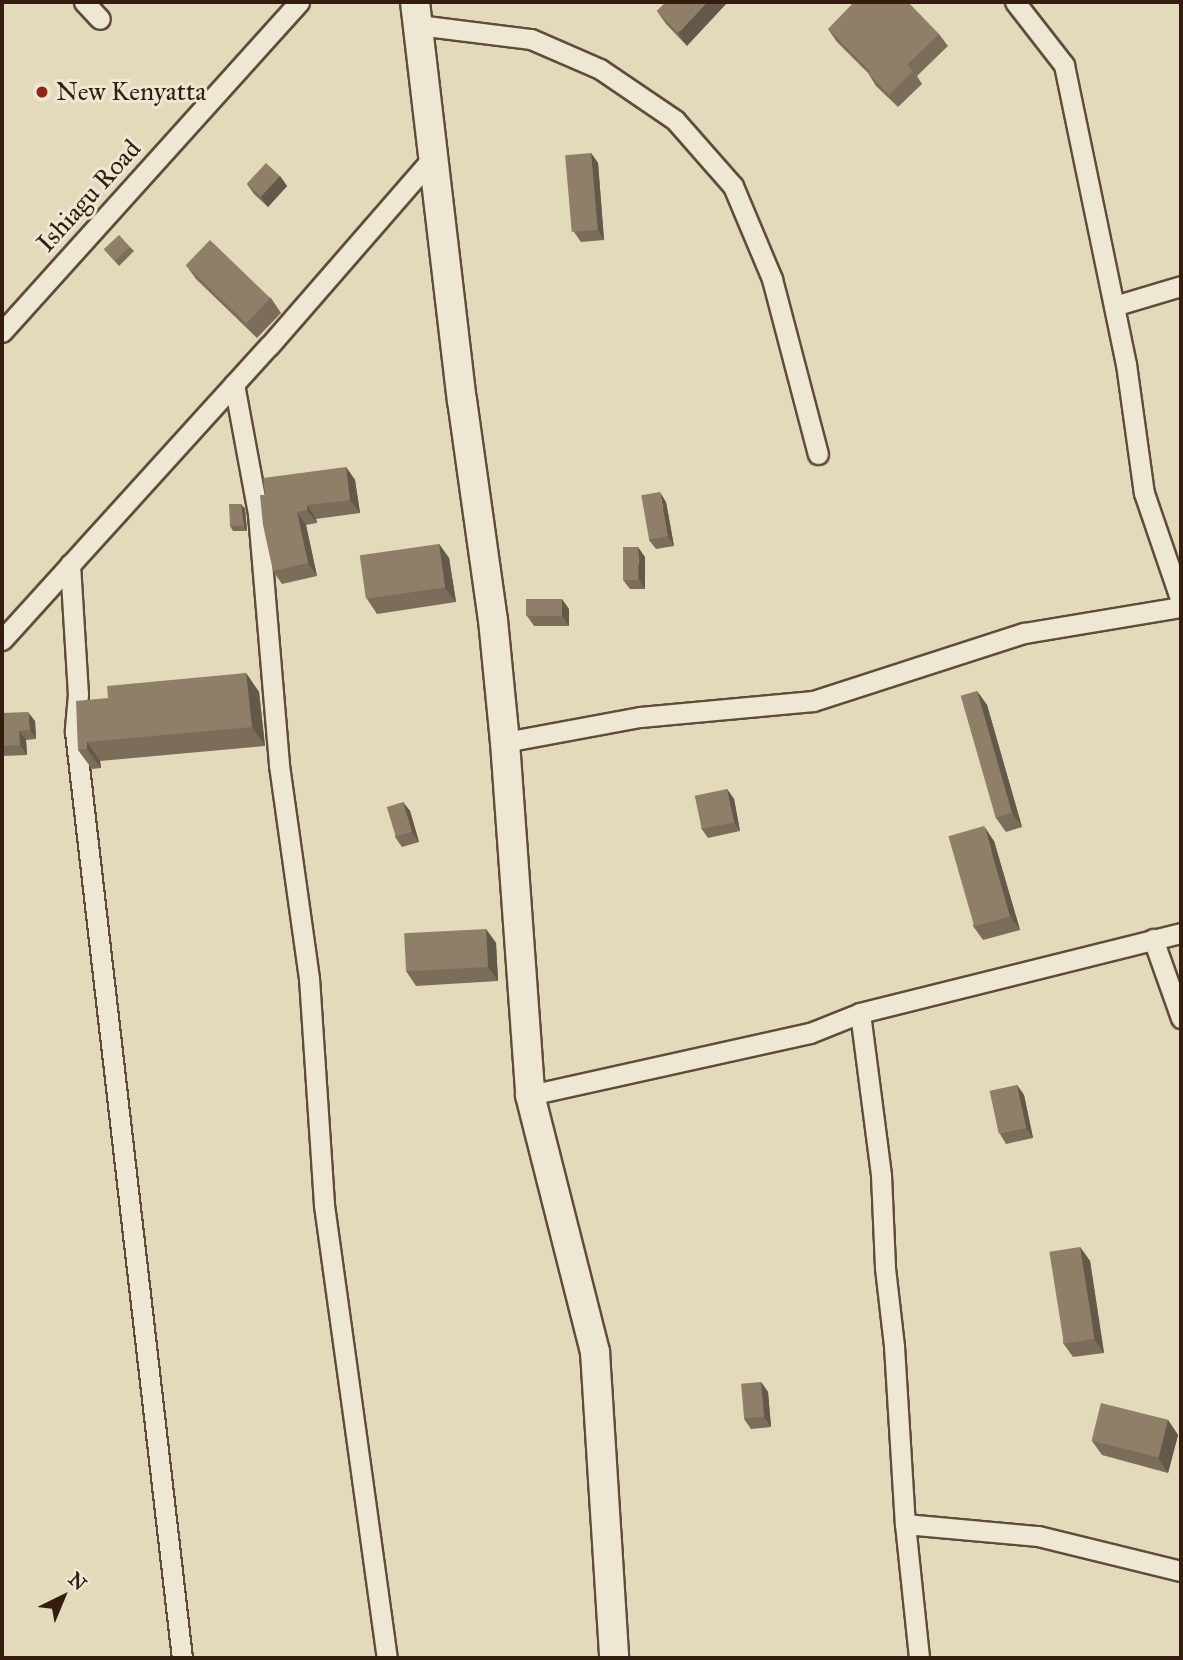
<!DOCTYPE html>
<style>
body{margin:0}
#map{position:relative;width:1183px;height:1660px;overflow:hidden;background:#e3dabb;font-family:"IM FELL Great Primer",serif}
div>[style]{position:absolute}
.roads{filter:drop-shadow(2px 0 #604c3a) drop-shadow(-2px 0 #604c3a) drop-shadow(0 2px #604c3a) drop-shadow(0 -2px #604c3a)}
.street>*{height:19px;margin:-9.5px;padding:0 9.5px;transform-origin:9.5px;border-radius:9.5px;background:#ede7d3}
.secondary>*{height:28px;margin:-14px;padding:0 14px;transform-origin:14px;border-radius:14px;background:#ede7d3}
.wall>*{inset:0;background:#7b6d59}
.shaded-wall>*{inset:0;background:#645949}
.building>*{inset:0;background:#8f7f68;transform-origin:0 0}
.dots>*{width:19px;height:19px;translate:-50% -50%;box-sizing:border-box;border:4px solid #ede7d3;border-radius:50%}
span{translate:-50% -50%;white-space:nowrap;text-align:center;line-height:1.15;-webkit-text-stroke:6px #ede7d3;paint-order:stroke}
.poi-label{font-size:26px;color:#341d0f}
.left{translate:0 -50%;text-align:left}
.street-label{font-size:26px;color:#341d0f}
.frame{position:absolute;inset:0;border:4px solid #341d0f;pointer-events:none}
.north{position:absolute;left:28px;top:1562px;width:70px;height:70px;-webkit-text-stroke:5px #ede7d3;paint-order:stroke;rotate:43deg;font-size:19px;font-weight:700;line-height:28px;text-align:center;color:#341d0f}
.north::after{content:'';display:block;margin:auto;width:24px;height:32px;background:#341d0f;clip-path:polygon(50% 0,100% 100%,50% 72%,0 100%)}
</style>
<div id="map">
<div class="roads">
<div class="street">
<div style="left:84px;top:2px;width:23px;rotate:47deg"></div>
<div style="left:1015px;top:2px;width:80px;rotate:52.1deg"></div>
<div style="left:1064px;top:65px;width:305px;rotate:78.3deg"></div>
<div style="left:1126px;top:364px;width:130px;rotate:82.1deg"></div>
<div style="left:1144px;top:493px;width:114px;rotate:71.1deg"></div>
<div style="left:418px;top:25px;width:114px;rotate:7.1deg"></div>
<div style="left:531px;top:39px;width:75px;rotate:23.5deg"></div>
<div style="left:600px;top:69px;width:91px;rotate:34.2deg"></div>
<div style="left:675px;top:120px;width:88px;rotate:48.7deg"></div>
<div style="left:733px;top:186px;width:101px;rotate:67.2deg"></div>
<div style="left:772px;top:279px;width:181px;rotate:75.3deg"></div>
<div style="left:1114px;top:306px;width:70px;rotate:-16.6deg"></div>
<div style="left:2px;top:332px;width:444px;rotate:-48deg"></div>
<div style="left:234px;top:384px;width:132px;rotate:79.5deg"></div>
<div style="left:258px;top:514px;width:252px;rotate:85.2deg"></div>
<div style="left:279px;top:765px;width:215px;rotate:82deg"></div>
<div style="left:309px;top:978px;width:227px;rotate:86.2deg"></div>
<div style="left:324px;top:1205px;width:457px;rotate:82.1deg"></div>
<div style="left:70px;top:564px;width:130px;rotate:86.5deg"></div>
<div style="left:78px;top:694px;width:38px;rotate:95deg"></div>
<div style="left:75px;top:732px;width:932px;rotate:83.41deg"></div>
<div style="left:2px;top:640px;width:397px;rotate:-47.8deg"></div>
<div style="left:269px;top:346px;width:252px;rotate:-49deg"></div>
<div style="left:505px;top:742px;width:137px;rotate:-10.5deg"></div>
<div style="left:640px;top:717px;width:174px;rotate:-5.3deg"></div>
<div style="left:813px;top:701px;width:222px;rotate:-17.9deg"></div>
<div style="left:1024px;top:633px;width:159px;rotate:-9.4deg"></div>
<div style="left:1153px;top:939px;width:84px;rotate:70.5deg"></div>
<div style="left:860px;top:1013px;width:163px;rotate:82.6deg"></div>
<div style="left:881px;top:1175px;width:93px;rotate:87.5deg"></div>
<div style="left:885px;top:1268px;width:79px;rotate:83.4deg"></div>
<div style="left:894px;top:1346px;width:178px;rotate:86.5deg"></div>
<div style="left:905px;top:1524px;width:135px;rotate:84deg"></div>
<div style="left:530px;top:1095px;width:287px;rotate:-12.5deg"></div>
<div style="left:810px;top:1033px;width:54px;rotate:-21.8deg"></div>
<div style="left:860px;top:1013px;width:331px;rotate:-14deg"></div>
<div style="left:905px;top:1524px;width:134px;rotate:5.2deg"></div>
<div style="left:1038px;top:1536px;width:147px;rotate:13.8deg"></div>
</div>
<div class="secondary">
<div style="left:415px;top:2px;width:401px;rotate:83.3deg"></div>
<div style="left:462px;top:400px;width:222px;rotate:82deg"></div>
<div style="left:493px;top:620px;width:123px;rotate:84.4deg"></div>
<div style="left:505px;top:742px;width:354px;rotate:85.9deg"></div>
<div style="left:530px;top:1095px;width:265px;rotate:75.8deg"></div>
<div style="left:595px;top:1352px;width:307px;rotate:86.4deg"></div>
</div>
</div>
<div class="wall">
<div style="clip-path:polygon(666px 2px,687px 46px,666px 24px,657px 11px)"></div>
<div style="clip-path:polygon(828px 29px,939px 34px,948px 46px,917px 76px,922px 84px,898px 107px,876px 86px,868px 73px,837px 42px)"></div>
<div style="clip-path:polygon(591px 153px,598px 163px,604px 240px,581px 242px,574px 232px)"></div>
<div style="clip-path:polygon(280px 176px,287px 186px,268px 207px,254px 194px,247px 184px)"></div>
<div style="clip-path:polygon(130px 247px,134px 251px,119px 266px,104px 249px)"></div>
<div style="clip-path:polygon(186px 265px,271px 298px,281px 313px,257px 338px,196px 279px)"></div>
<div style="clip-path:polygon(346px 467px,355px 480px,360px 513px,316px 519px,317px 523px,306px 525px,317px 576px,282px 584px,273px 571px,265px 495px)"></div>
<div style="clip-path:polygon(666px 502px,674px 546px,656px 549px,649px 540px)"></div>
<div style="clip-path:polygon(241px 504px,245px 509px,247px 531px,233px 531px,230px 526px)"></div>
<div style="clip-path:polygon(439px 544px,449px 558px,456px 602px,377px 614px,367px 599px)"></div>
<div style="clip-path:polygon(645px 557px,645px 589px,630px 589px,623px 580px)"></div>
<div style="clip-path:polygon(569px 609px,569px 626px,534px 626px,527px 616px)"></div>
<div style="clip-path:polygon(246px 673px,259px 692px,265px 746px,100px 761px,101px 768px,92px 769px,78px 750px,108px 698px)"></div>
<div style="clip-path:polygon(977px 691px,987px 705px,1022px 827px,1006px 832px,996px 818px)"></div>
<div style="clip-path:polygon(2px 713px,35px 721px,36px 739px,26px 740px,27px 755px,2px 756px)"></div>
<div style="clip-path:polygon(727px 789px,734px 799px,740px 831px,708px 838px,701px 828px)"></div>
<div style="clip-path:polygon(403px 802px,410px 811px,419px 842px,402px 847px,395px 837px)"></div>
<div style="clip-path:polygon(994px 841px,1020px 930px,983px 940px,973px 926px)"></div>
<div style="clip-path:polygon(486px 929px,496px 943px,498px 981px,416px 986px,406px 971px)"></div>
<div style="clip-path:polygon(1017px 1085px,1024px 1095px,1033px 1138px,1006px 1144px,1000px 1134px)"></div>
<div style="clip-path:polygon(1080px 1247px,1090px 1261px,1104px 1353px,1073px 1357px,1063px 1343px)"></div>
<div style="clip-path:polygon(761px 1382px,768px 1392px,771px 1427px,751px 1429px,744px 1419px)"></div>
<div style="clip-path:polygon(1168px 1420px,1178px 1435px,1168px 1473px,1102px 1455px,1092px 1441px)"></div>
</div>
<div class="shaded-wall">
<div style="clip-path:polygon(707px 2px,728px 2px,687px 46px,678px 33px)"></div>
<div style="clip-path:polygon(591px 153px,598px 163px,604px 240px,598px 230px)"></div>
<div style="clip-path:polygon(280px 176px,287px 186px,268px 207px,261px 197px)"></div>
<div style="clip-path:polygon(346px 467px,355px 480px,360px 513px,350px 500px)"></div>
<div style="clip-path:polygon(660px 492px,666px 502px,674px 546px,668px 536px)"></div>
<div style="clip-path:polygon(241px 504px,245px 509px,247px 531px,244px 526px)"></div>
<div style="clip-path:polygon(307px 505px,316px 519px,317px 523px,307px 510px)"></div>
<div style="clip-path:polygon(297px 512px,306px 525px,317px 576px,308px 563px)"></div>
<div style="clip-path:polygon(439px 544px,449px 558px,456px 602px,445px 588px)"></div>
<div style="clip-path:polygon(638px 547px,645px 557px,645px 589px,639px 580px)"></div>
<div style="clip-path:polygon(562px 599px,569px 609px,569px 626px,562px 616px)"></div>
<div style="clip-path:polygon(246px 673px,259px 692px,265px 746px,252px 727px)"></div>
<div style="clip-path:polygon(977px 691px,987px 705px,1022px 827px,1012px 813px)"></div>
<div style="clip-path:polygon(28px 712px,35px 721px,36px 739px,30px 730px)"></div>
<div style="clip-path:polygon(19px 731px,26px 740px,27px 755px,20px 745px)"></div>
<div style="clip-path:polygon(87px 742px,100px 761px,101px 768px,87px 749px)"></div>
<div style="clip-path:polygon(727px 789px,734px 799px,740px 831px,734px 822px)"></div>
<div style="clip-path:polygon(403px 802px,410px 811px,419px 842px,412px 832px)"></div>
<div style="clip-path:polygon(984px 826px,994px 841px,1020px 930px,1010px 916px)"></div>
<div style="clip-path:polygon(486px 929px,496px 943px,498px 981px,488px 967px)"></div>
<div style="clip-path:polygon(1017px 1085px,1024px 1095px,1033px 1138px,1026px 1128px)"></div>
<div style="clip-path:polygon(1080px 1247px,1090px 1261px,1104px 1353px,1094px 1339px)"></div>
<div style="clip-path:polygon(761px 1382px,768px 1392px,771px 1427px,764px 1417px)"></div>
<div style="clip-path:polygon(1168px 1420px,1178px 1435px,1168px 1473px,1158px 1458px)"></div>
</div>
<div class="building">
<div style="clip-path:polygon(666px 2px,707px 2px,678px 33px,657px 11px)"></div>
<div style="clip-path:polygon(854px 2px,908px 2px,939px 34px,907px 65px,913px 71px,889px 95px,868px 73px,870px 71px,828px 29px)"></div>
<div style="left:591px;top:153px;width:77px;height:26px;rotate:85deg"></div>
<div style="left:266px;top:163px;width:19px;height:28px;rotate:43deg"></div>
<div style="left:119px;top:235px;width:16px;height:21px;rotate:47deg"></div>
<div style="left:210px;top:240px;width:84px;height:35px;rotate:44deg"></div>
<div style="clip-path:polygon(346px 467px,350px 500px,307px 505px,307px 510px,297px 512px,308px 563px,273px 571px,263px 525px,260px 495px,265px 495px,263px 478px)"></div>
<div style="left:660px;top:492px;width:45px;height:19px;rotate:80deg"></div>
<div style="clip-path:polygon(229px 504px,241px 504px,244px 526px,230px 526px)"></div>
<div style="left:439px;top:544px;width:44px;height:80px;rotate:82deg"></div>
<div style="left:623px;top:547px;width:15px;height:33px"></div>
<div style="left:562px;top:599px;width:17px;height:36px;rotate:90deg"></div>
<div style="clip-path:polygon(246px 673px,252px 727px,87px 742px,87px 749px,78px 750px,76px 701px,108px 698px,107px 686px)"></div>
<div style="left:977px;top:691px;width:127px;height:17px;rotate:74deg"></div>
<div style="clip-path:polygon(28px 712px,30px 730px,19px 731px,20px 745px,2px 746px,2px 713px)"></div>
<div style="left:727px;top:789px;width:34px;height:33px;rotate:78deg"></div>
<div style="left:403px;top:802px;width:31px;height:17px;rotate:73deg"></div>
<div style="left:984px;top:826px;width:94px;height:37px;rotate:74deg"></div>
<div style="left:486px;top:929px;width:38px;height:82px;rotate:87deg"></div>
<div style="left:1017px;top:1085px;width:44px;height:28px;rotate:78deg"></div>
<div style="left:1080px;top:1247px;width:93px;height:31px;rotate:81deg"></div>
<div style="left:761px;top:1382px;width:35px;height:20px;rotate:85deg"></div>
<div style="left:1101px;top:1403px;width:69px;height:39px;rotate:14deg"></div>
</div>
<div class="dots">
<div style="left:42px;top:92px;background:#8f2418"></div>
</div>
<div class="poi-label">
<span class="left" style="left:56px;top:92px">New Kenyatta</span>
</div>
<div class="street-label">
<span style="left:89px;top:196px;rotate:-48deg">Ishiagu Road</span>
</div>
<div class="frame"></div>
<div class="north">N</div>
</div>
